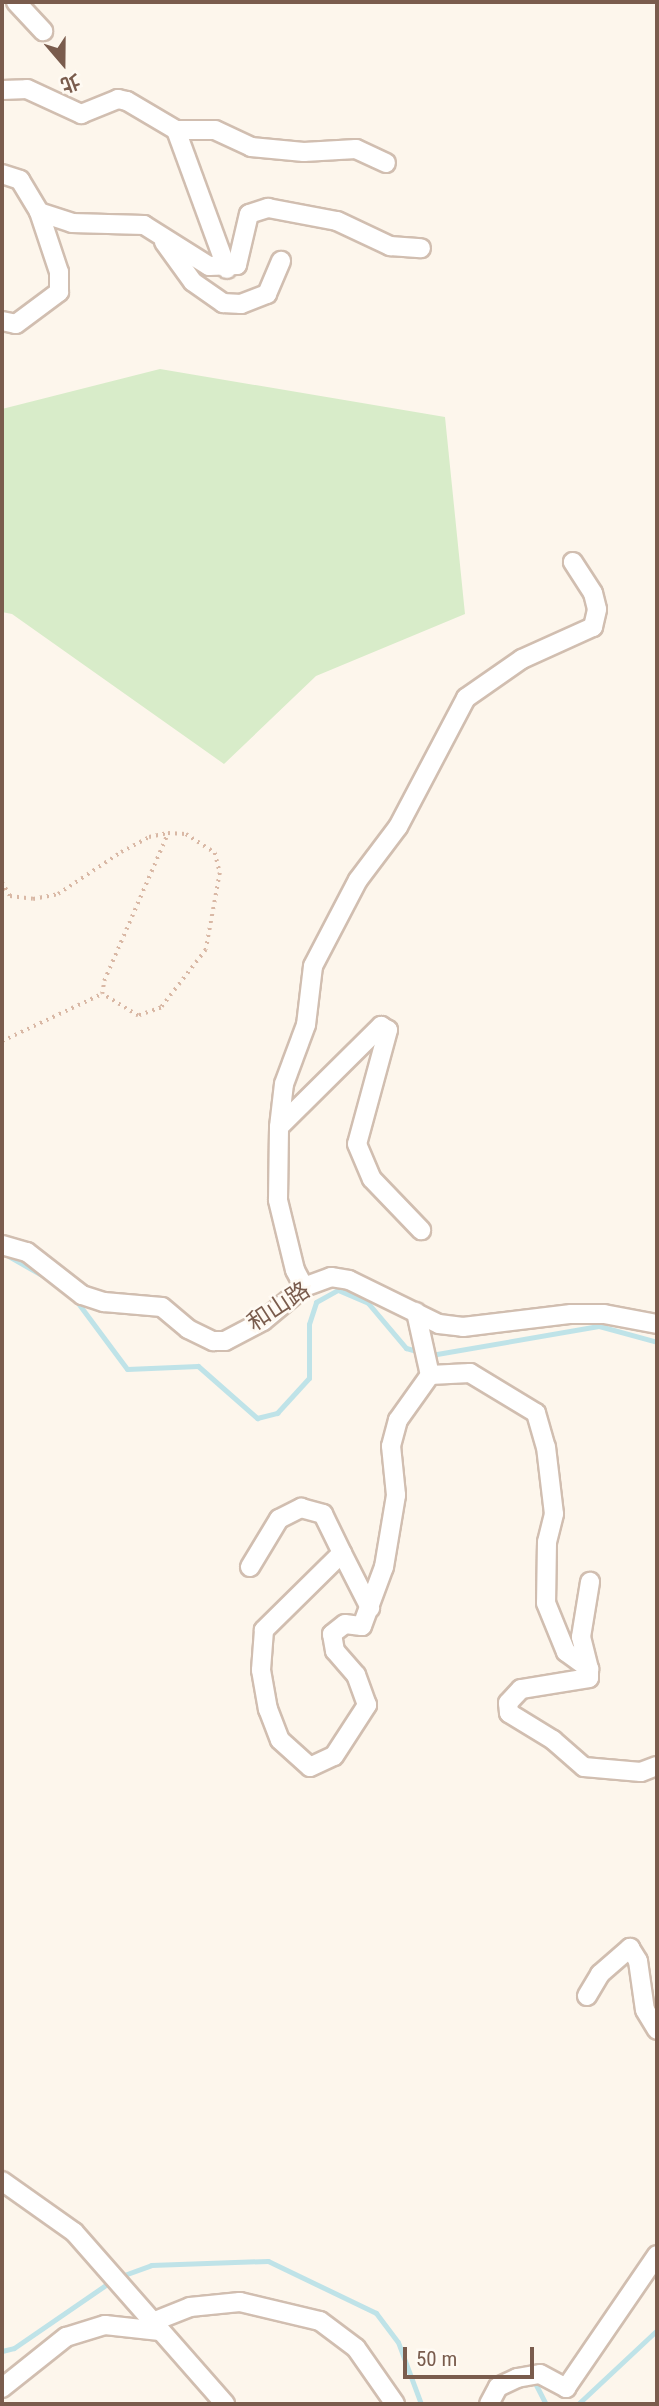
<!DOCTYPE html>
<meta charset="utf-8">
<style>
body{margin:0}
#map{position:relative;width:659px;height:2406px;overflow:hidden;background:#fdf6ec;font-family:"Roboto Condensed","Noto Sans TC",sans-serif}
div>[style]{position:absolute}
.green>*{inset:0;background:#d8ecc9}
.stream>*{height:5px;margin:-2.5px;padding:0 2.5px;transform-origin:2.5px;border-radius:2.5px;background:#bfe3e8}
.path>*{height:3.5px;margin-top:-1.75px;transform-origin:0;background:repeating-linear-gradient(90deg,#d9b8a5 0 2px,transparent 0 7px)}
.roads{filter:drop-shadow(2px 0 #d1beb0) drop-shadow(-2px 0 #d1beb0) drop-shadow(0 2px #d1beb0) drop-shadow(0 -2px #d1beb0)}
.minor>*{height:18px;margin:-9px;padding:0 9px;transform-origin:9px;border-radius:9px;background:#fff}
span{translate:-50% -50%;white-space:nowrap;text-align:center;line-height:1.15;-webkit-text-stroke:5px #fffaf3;paint-order:stroke}
.street-label{font-size:23px;color:#7a5c4d}
.frame{position:absolute;inset:0;border:4px solid #7a5c4d;pointer-events:none}
.north{position:absolute;left:28px;top:28px;width:70px;height:70px;-webkit-text-stroke:5px #fffaf3;paint-order:stroke;rotate:160deg;font-size:19px;font-weight:700;line-height:28px;text-align:center;color:#7a5c4d}
.north::after{content:'';display:block;margin:auto;width:24px;height:32px;background:#7a5c4d;clip-path:polygon(50% 0,100% 100%,50% 72%,0 100%)}
.scale{position:absolute;left:403px;top:2347px;width:131px;height:32px;box-sizing:border-box;border:4px solid #7a5c4d;border-top:0;padding-left:9px;font-size:21px;line-height:24px;white-space:nowrap;color:#7a5c4d;-webkit-text-stroke:5px #fffaf3;paint-order:stroke}
</style>
<div id="map">
<div class="green">
<div style="clip-path:polygon(160px 369px,445px 417px,465px 614px,316px 676px,224px 764px,12px 614px,2px 612px,2px 409px)"></div>
</div>
<div class="stream">
<div style="left:5px;top:1254px;width:46px;rotate:29.9deg"></div>
<div style="left:75px;top:1299px;width:87px;rotate:53.4deg"></div>
<div style="left:127px;top:1369px;width:71px;rotate:-2.4deg"></div>
<div style="left:198px;top:1366px;width:79px;rotate:41.4deg"></div>
<div style="left:257px;top:1418px;width:21px;rotate:-14deg"></div>
<div style="left:277px;top:1413px;width:47px;rotate:-47.6deg"></div>
<div style="left:309px;top:1378px;width:54px;rotate:-90deg"></div>
<div style="left:309px;top:1324px;width:23px;rotate:-72deg"></div>
<div style="left:316px;top:1302px;width:25px;rotate:-29deg"></div>
<div style="left:338px;top:1290px;width:33px;rotate:23deg"></div>
<div style="left:368px;top:1303px;width:59px;rotate:49.8deg"></div>
<div style="left:406px;top:1348px;width:26px;rotate:16deg"></div>
<div style="left:431px;top:1355px;width:170px;rotate:-9.8deg"></div>
<div style="left:599px;top:1326px;width:60px;rotate:15.4deg"></div>
<div style="left:2px;top:2351px;width:12px;rotate:-14deg"></div>
<div style="left:14px;top:2348px;width:124px;rotate:-34.5deg"></div>
<div style="left:116px;top:2278px;width:37px;rotate:-20deg"></div>
<div style="left:151px;top:2265px;width:117px;rotate:-2deg"></div>
<div style="left:268px;top:2261px;width:120px;rotate:25.7deg"></div>
<div style="left:376px;top:2313px;width:36px;rotate:53deg"></div>
<div style="left:398px;top:2342px;width:66px;rotate:69.6deg"></div>
<div style="left:533px;top:2379px;width:28px;rotate:63deg"></div>
<div style="left:578px;top:2404px;width:108px;rotate:-43.1deg"></div>
</div>
<div class="path">
<div style="left:2px;top:882px;width:16px;rotate:60deg"></div>
<div style="left:10px;top:896px;width:23px;rotate:7deg"></div>
<div style="left:33px;top:899px;width:25px;rotate:-11deg"></div>
<div style="left:58px;top:894px;width:76px;rotate:-33.7deg"></div>
<div style="left:121px;top:852px;width:32px;rotate:-28deg"></div>
<div style="left:149px;top:837px;width:19px;rotate:-12deg"></div>
<div style="left:168px;top:833px;width:18px;rotate:3deg"></div>
<div style="left:186px;top:834px;width:35px;rotate:33deg"></div>
<div style="left:215px;top:853px;width:21px;rotate:76deg"></div>
<div style="left:220px;top:873px;width:78px;rotate:100.3deg"></div>
<div style="left:206px;top:950px;width:73px;rotate:127.8deg"></div>
<div style="left:161px;top:1008px;width:24px;rotate:161deg"></div>
<div style="left:138px;top:1016px;width:42px;rotate:-148.6deg"></div>
<div style="left:102px;top:994px;width:13px;rotate:-81deg"></div>
<div style="left:104px;top:981px;width:161px;rotate:-66.6deg"></div>
<div style="left:2px;top:1041px;width:110px;rotate:-25.2deg"></div>
</div>
<div class="roads">
<div class="minor">
<div style="left:16px;top:2px;width:40px;rotate:47deg"></div>
<div style="left:2px;top:90px;width:25px;rotate:-2deg"></div>
<div style="left:27px;top:89px;width:60px;rotate:24.8deg"></div>
<div style="left:81px;top:114px;width:40px;rotate:-22deg"></div>
<div style="left:118px;top:99px;width:9px;rotate:13deg"></div>
<div style="left:127px;top:101px;width:57px;rotate:30.6deg"></div>
<div style="left:176px;top:130px;width:39px"></div>
<div style="left:215px;top:130px;width:40px;rotate:25deg"></div>
<div style="left:251px;top:147px;width:53px;rotate:5.4deg"></div>
<div style="left:304px;top:152px;width:52px;rotate:-3.3deg"></div>
<div style="left:356px;top:149px;width:33px;rotate:25deg"></div>
<div style="left:176px;top:130px;width:148px;rotate:69.9deg"></div>
<div style="left:2px;top:174px;width:19px;rotate:18deg"></div>
<div style="left:20px;top:180px;width:37px;rotate:59deg"></div>
<div style="left:39px;top:212px;width:35px;rotate:18deg"></div>
<div style="left:72px;top:223px;width:72px;rotate:1.6deg"></div>
<div style="left:144px;top:225px;width:77px;rotate:32.2deg"></div>
<div style="left:209px;top:266px;width:28px;rotate:-2deg"></div>
<div style="left:237px;top:265px;width:52px;rotate:-76.8deg"></div>
<div style="left:249px;top:214px;width:20px;rotate:-18deg"></div>
<div style="left:268px;top:208px;width:70px;rotate:10.7deg"></div>
<div style="left:337px;top:221px;width:59px;rotate:25.3deg"></div>
<div style="left:390px;top:246px;width:31px;rotate:4deg"></div>
<div style="left:164px;top:242px;width:49px;rotate:54.1deg"></div>
<div style="left:193px;top:282px;width:37px;rotate:35deg"></div>
<div style="left:223px;top:303px;width:18px;rotate:3deg"></div>
<div style="left:241px;top:304px;width:28px;rotate:-21deg"></div>
<div style="left:267px;top:294px;width:36px;rotate:-67deg"></div>
<div style="left:2px;top:321px;width:14px;rotate:12deg"></div>
<div style="left:16px;top:324px;width:54px;rotate:-36.7deg"></div>
<div style="left:59px;top:292px;width:20px;rotate:-90deg"></div>
<div style="left:59px;top:272px;width:63px;rotate:-108.4deg"></div>
<div style="left:279px;top:1127px;width:144px;rotate:-44.7deg"></div>
<div style="left:381px;top:1026px;width:8px;rotate:30deg"></div>
<div style="left:388px;top:1030px;width:118px;rotate:105.2deg"></div>
<div style="left:357px;top:1144px;width:38px;rotate:67deg"></div>
<div style="left:372px;top:1179px;width:71px;rotate:46.1deg"></div>
<div style="left:2px;top:1245px;width:26px;rotate:16deg"></div>
<div style="left:27px;top:1252px;width:70px;rotate:38deg"></div>
<div style="left:82px;top:1295px;width:23px;rotate:18deg"></div>
<div style="left:104px;top:1302px;width:58px;rotate:4.9deg"></div>
<div style="left:162px;top:1307px;width:34px;rotate:40deg"></div>
<div style="left:188px;top:1329px;width:28px;rotate:26deg"></div>
<div style="left:213px;top:1341px;width:12px"></div>
<div style="left:225px;top:1341px;width:43px;rotate:-27.8deg"></div>
<div style="left:263px;top:1321px;width:53px;rotate:-39.7deg"></div>
<div style="left:304px;top:1287px;width:29px;rotate:-20deg"></div>
<div style="left:331px;top:1277px;width:18px;rotate:9deg"></div>
<div style="left:349px;top:1280px;width:100px;rotate:26.1deg"></div>
<div style="left:439px;top:1324px;width:24px;rotate:7deg"></div>
<div style="left:463px;top:1327px;width:109px;rotate:-6.9deg"></div>
<div style="left:571px;top:1314px;width:33px"></div>
<div style="left:604px;top:1314px;width:54px;rotate:10.7deg"></div>
<div style="left:304px;top:1287px;width:19px;rotate:-118deg"></div>
<div style="left:295px;top:1270px;width:72px;rotate:-103.7deg"></div>
<div style="left:278px;top:1200px;width:73px;rotate:-89.2deg"></div>
<div style="left:279px;top:1127px;width:43px;rotate:-83.4deg"></div>
<div style="left:284px;top:1084px;width:63px;rotate:-69.6deg"></div>
<div style="left:306px;top:1025px;width:59px;rotate:-83.2deg"></div>
<div style="left:313px;top:966px;width:97px;rotate:-62.4deg"></div>
<div style="left:358px;top:880px;width:66px;rotate:-53deg"></div>
<div style="left:398px;top:827px;width:146px;rotate:-62.2deg"></div>
<div style="left:466px;top:698px;width:68px;rotate:-34.9deg"></div>
<div style="left:522px;top:659px;width:78px;rotate:-24.3deg"></div>
<div style="left:593px;top:627px;width:18px;rotate:-77deg"></div>
<div style="left:597px;top:609px;width:16px;rotate:-104deg"></div>
<div style="left:593px;top:593px;width:37px;rotate:-123deg"></div>
<div style="left:416px;top:1312px;width:65px;rotate:77.5deg"></div>
<div style="left:342px;top:1553px;width:62px;rotate:63deg"></div>
<div style="left:250px;top:1567px;width:56px;rotate:-58.9deg"></div>
<div style="left:279px;top:1519px;width:25px;rotate:-27deg"></div>
<div style="left:301px;top:1508px;width:23px;rotate:15deg"></div>
<div style="left:323px;top:1514px;width:43px;rotate:64deg"></div>
<div style="left:342px;top:1553px;width:110px;rotate:135.4deg"></div>
<div style="left:264px;top:1630px;width:40px;rotate:94.3deg"></div>
<div style="left:261px;top:1670px;width:40px;rotate:80deg"></div>
<div style="left:268px;top:1709px;width:33px;rotate:69deg"></div>
<div style="left:280px;top:1740px;width:40px;rotate:42deg"></div>
<div style="left:310px;top:1767px;width:26px;rotate:-25deg"></div>
<div style="left:334px;top:1756px;width:61px;rotate:-57.1deg"></div>
<div style="left:367px;top:1705px;width:32px;rotate:-110deg"></div>
<div style="left:356px;top:1675px;width:32px;rotate:-131deg"></div>
<div style="left:335px;top:1651px;width:17px;rotate:-100deg"></div>
<div style="left:332px;top:1634px;width:16px;rotate:-38deg"></div>
<div style="left:345px;top:1624px;width:17px;rotate:7deg"></div>
<div style="left:362px;top:1626px;width:63px;rotate:-69.6deg"></div>
<div style="left:384px;top:1567px;width:73px;rotate:-80.5deg"></div>
<div style="left:396px;top:1495px;width:49px;rotate:-95.8deg"></div>
<div style="left:391px;top:1446px;width:27px;rotate:-75deg"></div>
<div style="left:398px;top:1420px;width:55px;rotate:-54.6deg"></div>
<div style="left:430px;top:1375px;width:40px;rotate:-2.9deg"></div>
<div style="left:470px;top:1373px;width:77px;rotate:31.2deg"></div>
<div style="left:536px;top:1413px;width:35px;rotate:74deg"></div>
<div style="left:546px;top:1447px;width:67px;rotate:83.2deg"></div>
<div style="left:554px;top:1514px;width:29px;rotate:104deg"></div>
<div style="left:547px;top:1542px;width:61px;rotate:90.9deg"></div>
<div style="left:546px;top:1603px;width:53px;rotate:67.8deg"></div>
<div style="left:566px;top:1652px;width:29px;rotate:36deg"></div>
<div style="left:589px;top:1669px;width:9px;rotate:90deg"></div>
<div style="left:589px;top:1678px;width:69px;rotate:170.8deg"></div>
<div style="left:521px;top:1689px;width:19px;rotate:133deg"></div>
<div style="left:508px;top:1703px;width:10px;rotate:84deg"></div>
<div style="left:509px;top:1713px;width:52px;rotate:31.5deg"></div>
<div style="left:553px;top:1740px;width:41px;rotate:41.1deg"></div>
<div style="left:584px;top:1767px;width:57px;rotate:5deg"></div>
<div style="left:641px;top:1772px;width:17px;rotate:-21deg"></div>
<div style="left:589px;top:1669px;width:33px;rotate:-104deg"></div>
<div style="left:581px;top:1637px;width:56px;rotate:-80.7deg"></div>
<div style="left:587px;top:1996px;width:26px;rotate:-59deg"></div>
<div style="left:600px;top:1974px;width:40px;rotate:-41deg"></div>
<div style="left:630px;top:1948px;width:15px;rotate:58deg"></div>
<div style="left:638px;top:1961px;width:49px;rotate:81.9deg"></div>
<div style="left:645px;top:2010px;width:23px;rotate:59deg"></div>
<div style="left:2px;top:2181px;width:88px;rotate:35.3deg"></div>
<div style="left:74px;top:2232px;width:229px;rotate:48.7deg"></div>
<div style="left:150px;top:2323px;width:43px;rotate:-21.8deg"></div>
<div style="left:190px;top:2307px;width:50px;rotate:-5.7deg"></div>
<div style="left:240px;top:2302px;width:82px;rotate:13.4deg"></div>
<div style="left:320px;top:2321px;width:45px;rotate:36.9deg"></div>
<div style="left:356px;top:2348px;width:68px;rotate:55.1deg"></div>
<div style="left:2px;top:2388px;width:82px;rotate:-38.6deg"></div>
<div style="left:66px;top:2337px;width:41px;rotate:-17.1deg"></div>
<div style="left:105px;top:2325px;width:55px;rotate:6.2deg"></div>
<div style="left:489px;top:2404px;width:19px;rotate:-62deg"></div>
<div style="left:498px;top:2387px;width:21px;rotate:-25deg"></div>
<div style="left:517px;top:2378px;width:23px;rotate:-10deg"></div>
<div style="left:540px;top:2374px;width:30px;rotate:28deg"></div>
<div style="left:566px;top:2388px;width:161px;rotate:-55.6deg"></div>
</div>
</div>
<div class="street-label">
<span style="left:279px;top:1307px;rotate:-33deg">和山路</span>
</div>
<div class="frame"></div>
<div class="north">北</div>
<div class="scale">50 m</div>
</div>
